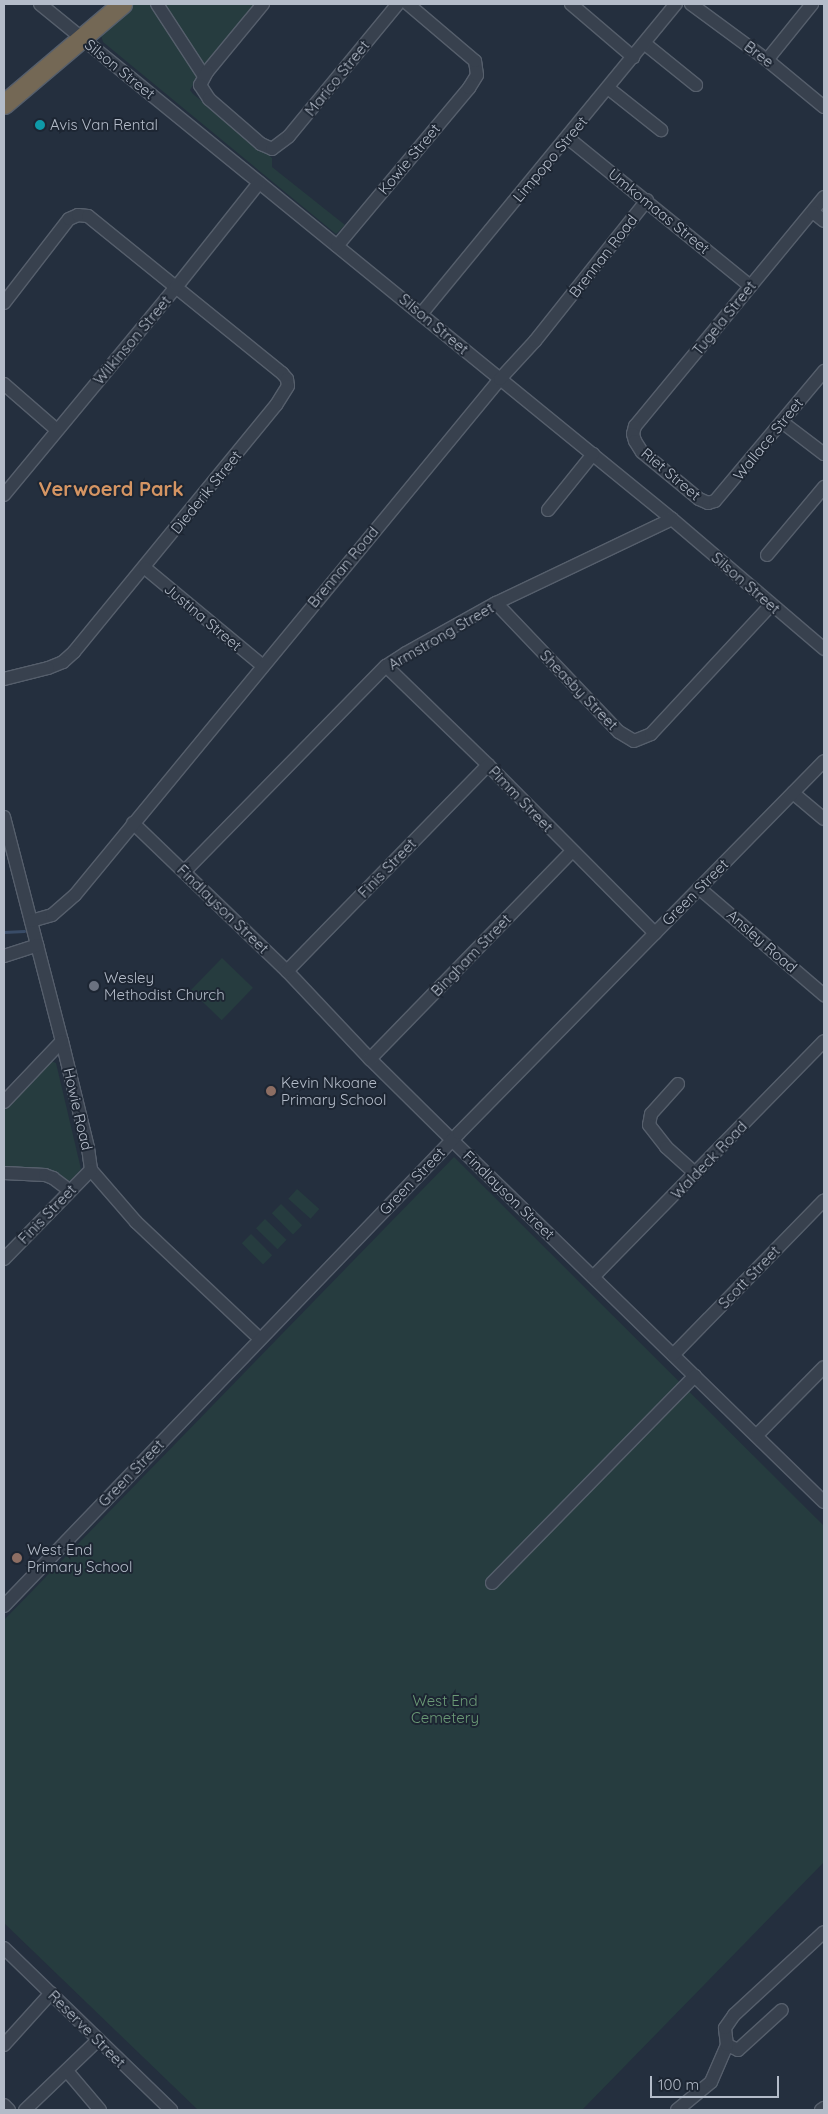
<!DOCTYPE html>
<style>
body{margin:0}
#map{position:relative;width:828px;height:2114px;overflow:hidden;background:#242f3e;font-family:Quicksand,sans-serif}
div>[style]{position:absolute}
.green>*{inset:0;background:#263c3f;transform-origin:0 0}
.stream>*{height:2.5px;margin:-1.25px;padding:0 1.25px;transform-origin:1.25px;border-radius:1.25px;background:#394c67}
.roads{filter:drop-shadow(1px 0 #565f6c) drop-shadow(-1px 0 #565f6c) drop-shadow(0 1px #565f6c) drop-shadow(0 -1px #565f6c)}
.minor>*{height:12px;margin:-6px;padding:0 6px;transform-origin:6px;border-radius:6px;background:#38414e}
.highway>*{height:19px;margin:-9.5px;padding:0 9.5px;transform-origin:9.5px;border-radius:9.5px;background:#746855}
.dots>*{width:14px;height:14px;translate:-50% -50%;box-sizing:border-box;border:2px solid #1d2633;border-radius:50%}
span{translate:-50% -50%;white-space:nowrap;text-align:center;line-height:1.15;-webkit-text-stroke:4px #1d2633;paint-order:stroke}
.street-label{font-size:15px;color:#b4bcc9}
.poi-label{font-size:15px;color:#b4bcc9}
.left{translate:0 -50%;text-align:left}
.park-label{font-size:15px;color:#6b9a76}
.district-label{font-size:20px;color:#d59563;font-weight:700}
.frame{position:absolute;inset:0;border:5px solid #b4bcc9;pointer-events:none}
.scale{position:absolute;left:650px;top:2076px;width:129px;height:22px;box-sizing:border-box;border:2px solid #b4bcc9;border-top:0;padding-left:6px;font-size:15px;line-height:18px;white-space:nowrap;color:#b4bcc9;-webkit-text-stroke:4px #1d2633;paint-order:stroke}
</style>
<div id="map">
<div class="green">
<div style="clip-path:polygon(134px 4px,255px 4px,212px 55px,190px 90px,193px 94px,272px 158px,272px 167px,345px 225px,336px 234px,103px 42px,101px 35px)"></div>
<div style="left:222px;top:958px;width:43px;height:45px;rotate:44deg"></div>
<div style="clip-path:polygon(49px 1060px,56px 1063px,81px 1169px,70px 1182px,64px 1183px,4px 1169px,4px 1109px)"></div>
<div style="clip-path:polygon(454px 1157px,824px 1526px,824px 1862px,582px 2110px,198px 2110px,4px 1923px,4px 1620px)"></div>
<div style="left:297px;top:1189px;width:30px;height:13px;rotate:42deg"></div>
<div style="left:281px;top:1204px;width:30px;height:13px;rotate:45deg"></div>
<div style="left:265px;top:1219px;width:30px;height:13px;rotate:44deg"></div>
<div style="left:251px;top:1234px;width:30px;height:13px;rotate:45deg"></div>
</div>
<div class="stream">
<div style="left:4px;top:932px;width:20px;rotate:-3deg"></div>
</div>
<div class="roads">
<div class="minor">
<div style="left:40px;top:4px;width:815px;rotate:39.18deg"></div>
<div style="left:672px;top:519px;width:200px;rotate:40.5deg"></div>
<div style="left:157px;top:4px;width:86px;rotate:56.9deg"></div>
<div style="left:263px;top:4px;width:88px;rotate:129.5deg"></div>
<div style="left:207px;top:72px;width:15px;rotate:118deg"></div>
<div style="left:200px;top:85px;width:17px;rotate:57deg"></div>
<div style="left:209px;top:99px;width:69px;rotate:40.9deg"></div>
<div style="left:261px;top:144px;width:12px;rotate:24deg"></div>
<div style="left:272px;top:149px;width:21px;rotate:-37deg"></div>
<div style="left:289px;top:136px;width:171px;rotate:-50.5deg"></div>
<div style="left:571px;top:4px;width:82px;rotate:40.5deg"></div>
<div style="left:691px;top:4px;width:94px;rotate:36.4deg"></div>
<div style="left:767px;top:60px;width:74px;rotate:39.5deg"></div>
<div style="left:644px;top:43px;width:67px;rotate:38.9deg"></div>
<div style="left:767px;top:60px;width:72px;rotate:-51.2deg"></div>
<div style="left:608px;top:88px;width:68px;rotate:38.4deg"></div>
<div style="left:568px;top:138px;width:235px;rotate:39.1deg"></div>
<div style="left:824px;top:197px;width:297px;rotate:129.5deg"></div>
<div style="left:635px;top:426px;width:8px;rotate:104deg"></div>
<div style="left:633px;top:434px;width:7px;rotate:74deg"></div>
<div style="left:635px;top:441px;width:13px;rotate:58deg"></div>
<div style="left:642px;top:452px;width:74px;rotate:39.5deg"></div>
<div style="left:699px;top:499px;width:10px;rotate:24deg"></div>
<div style="left:708px;top:503px;width:7px;rotate:-16deg"></div>
<div style="left:715px;top:501px;width:170px;rotate:-50deg"></div>
<div style="left:813px;top:212px;width:14px;rotate:39deg"></div>
<div style="left:337px;top:246px;width:206px;rotate:-50.1deg"></div>
<div style="left:469px;top:88px;width:15px;rotate:-58deg"></div>
<div style="left:477px;top:75px;width:14px;rotate:-98deg"></div>
<div style="left:475px;top:61px;width:88px;rotate:-139.6deg"></div>
<div style="left:4px;top:303px;width:106px;rotate:-52.3deg"></div>
<div style="left:69px;top:219px;width:10px;rotate:-24deg"></div>
<div style="left:78px;top:215px;width:10px;rotate:6deg"></div>
<div style="left:88px;top:216px;width:250px;rotate:39deg"></div>
<div style="left:282px;top:373px;width:8px;rotate:50deg"></div>
<div style="left:287px;top:379px;width:7px;rotate:82deg"></div>
<div style="left:288px;top:386px;width:22px;rotate:122deg"></div>
<div style="left:276px;top:405px;width:319px;rotate:129.3deg"></div>
<div style="left:74px;top:652px;width:15px;rotate:138deg"></div>
<div style="left:63px;top:662px;width:16px;rotate:158deg"></div>
<div style="left:48px;top:668px;width:45px;rotate:166deg"></div>
<div style="left:422px;top:313px;width:400px;rotate:-50.6deg"></div>
<div style="left:4px;top:384px;width:70px;rotate:41deg"></div>
<div style="left:782px;top:422px;width:53px;rotate:37.3deg"></div>
<div style="left:4px;top:495px;width:271px;rotate:-50.4deg"></div>
<div style="left:177px;top:286px;width:132px;rotate:-51.5deg"></div>
<div style="left:548px;top:510px;width:72px;rotate:-51.2deg"></div>
<div style="left:767px;top:555px;width:89px;rotate:-50deg"></div>
<div style="left:145px;top:568px;width:152px;rotate:39.7deg"></div>
<div style="left:496px;top:603px;width:178px;rotate:46.4deg"></div>
<div style="left:619px;top:732px;width:17px;rotate:31deg"></div>
<div style="left:634px;top:741px;width:18px;rotate:-22deg"></div>
<div style="left:651px;top:734px;width:176px;rotate:-47.1deg"></div>
<div style="left:386px;top:666px;width:142px;rotate:44.1deg"></div>
<div style="left:488px;top:765px;width:237px;rotate:45.2deg"></div>
<div style="left:793px;top:793px;width:40px;rotate:40deg"></div>
<div style="left:4px;top:817px;width:231px;rotate:75.5deg"></div>
<div style="left:62px;top:1041px;width:110px;rotate:76.3deg"></div>
<div style="left:88px;top:1148px;width:22px;rotate:82deg"></div>
<div style="left:91px;top:1170px;width:69px;rotate:49.1deg"></div>
<div style="left:136px;top:1222px;width:169px;rotate:43.3deg"></div>
<div style="left:133px;top:823px;width:214px;rotate:43.9deg"></div>
<div style="left:287px;top:971px;width:121px;rotate:46.7deg"></div>
<div style="left:370px;top:1059px;width:115px;rotate:44.6deg"></div>
<div style="left:452px;top:1140px;width:519px;rotate:44.22deg"></div>
<div style="left:185px;top:871px;width:287px;rotate:-45.6deg"></div>
<div style="left:386px;top:666px;width:24px;rotate:-33deg"></div>
<div style="left:406px;top:653px;width:103px;rotate:-29.1deg"></div>
<div style="left:496px;top:603px;width:195px;rotate:-25.5deg"></div>
<div style="left:699px;top:888px;width:165px;rotate:40.6deg"></div>
<div style="left:31px;top:921px;width:22px;rotate:-16deg"></div>
<div style="left:52px;top:915px;width:30px;rotate:-41deg"></div>
<div style="left:75px;top:895px;width:668px;rotate:-50.52deg"></div>
<div style="left:500px;top:379px;width:52px;rotate:-47.4deg"></div>
<div style="left:535px;top:341px;width:180px;rotate:-51.5deg"></div>
<div style="left:4px;top:956px;width:35px;rotate:-18deg"></div>
<div style="left:287px;top:971px;width:288px;rotate:-45.7deg"></div>
<div style="left:370px;top:1059px;width:290px;rotate:-45.8deg"></div>
<div style="left:678px;top:1084px;width:40px;rotate:132deg"></div>
<div style="left:651px;top:1114px;width:11px;rotate:100deg"></div>
<div style="left:649px;top:1125px;width:28px;rotate:52deg"></div>
<div style="left:666px;top:1147px;width:40px;rotate:42deg"></div>
<div style="left:4px;top:1102px;width:84px;rotate:-46.4deg"></div>
<div style="left:4px;top:1173px;width:41px;rotate:2.8deg"></div>
<div style="left:45px;top:1175px;width:9px;rotate:21deg"></div>
<div style="left:53px;top:1178px;width:20px;rotate:37deg"></div>
<div style="left:4px;top:1259px;width:124px;rotate:-45.7deg"></div>
<div style="left:593px;top:1277px;width:330px;rotate:-45.6deg"></div>
<div style="left:673px;top:1355px;width:216px;rotate:-45.7deg"></div>
<div style="left:757px;top:1435px;width:95px;rotate:-45.4deg"></div>
<div style="left:492px;top:1583px;width:290px;rotate:-45.6deg"></div>
<div style="left:4px;top:1606px;width:656px;rotate:-46.11deg"></div>
<div style="left:459px;top:1133px;width:521px;rotate:-45.54deg"></div>
<div style="left:4px;top:1948px;width:233px;rotate:44.1deg"></div>
<div style="left:4px;top:2045px;width:70px;rotate:-47.9deg"></div>
<div style="left:727px;top:2045px;width:12px;rotate:24deg"></div>
<div style="left:738px;top:2050px;width:59px;rotate:-42.3deg"></div>
<div style="left:67px;top:2071px;width:51px;rotate:49.8deg"></div>
<div style="left:4px;top:2105px;width:7px;rotate:45deg"></div>
<div style="left:25px;top:2110px;width:101px;rotate:-43.8deg"></div>
<div style="left:677px;top:2110px;width:44px;rotate:-39.5deg"></div>
<div style="left:711px;top:2082px;width:40px;rotate:-66.6deg"></div>
<div style="left:727px;top:2045px;width:17px;rotate:-97deg"></div>
<div style="left:725px;top:2028px;width:16px;rotate:-55deg"></div>
<div style="left:734px;top:2015px;width:122px;rotate:-42.7deg"></div>
<div style="left:821px;top:2110px;width:4px;rotate:-34deg"></div>
</div>
<div class="highway">
<div style="left:4px;top:104px;width:155px;rotate:-40.3deg"></div>
</div>
</div>
<div class="dots">
<div style="left:40px;top:125px;background:#0f9aa8"></div>
<div style="left:94px;top:986px;background:#6b7280"></div>
<div style="left:271px;top:1091px;background:#8d6e63"></div>
<div style="left:17px;top:1558px;background:#8d6e63"></div>
</div>
<div class="street-label">
<span style="left:759px;top:54px;rotate:37deg">Bree</span>
<span style="left:120px;top:69px;rotate:39deg">Silson Street</span>
<span style="left:337px;top:78px;rotate:-51deg">Marico Street</span>
<span style="left:409px;top:159px;rotate:-50deg">Kowie Street</span>
<span style="left:550px;top:159px;rotate:-50deg">Limpopo Street</span>
<span style="left:659px;top:211px;rotate:39deg">Umkomaas Street</span>
<span style="left:603px;top:256px;rotate:-52deg">Brennan Road</span>
<span style="left:724px;top:318px;rotate:-51deg">Tugela Street</span>
<span style="left:434px;top:324px;rotate:40deg">Silson Street</span>
<span style="left:132px;top:340px;rotate:-50deg">Wilkinson Street</span>
<span style="left:768px;top:439px;rotate:-51deg">Wallace Street</span>
<span style="left:671px;top:474px;rotate:40deg">Riet Street</span>
<span style="left:206px;top:492px;rotate:-51deg">Diederik Street</span>
<span style="left:343px;top:567px;rotate:-50deg">Brennan Road</span>
<span style="left:746px;top:583px;rotate:41deg">Silson Street</span>
<span style="left:203px;top:617px;rotate:40deg">Justina Street</span>
<span style="left:441px;top:636px;rotate:-30deg">Armstrong Street</span>
<span style="left:579px;top:690px;rotate:46deg">Sheasby Street</span>
<span style="left:521px;top:799px;rotate:46deg">Pimm Street</span>
<span style="left:387px;top:868px;rotate:-46deg">Finis Street</span>
<span style="left:695px;top:892px;rotate:-45deg">Green Street</span>
<span style="left:223px;top:909px;rotate:44deg">Findlayson Street</span>
<span style="left:762px;top:941px;rotate:41deg">Ansley Road</span>
<span style="left:471px;top:955px;rotate:-46deg">Bingham Street</span>
<span style="left:78px;top:1109px;rotate:77deg">Howie Road</span>
<span style="left:709px;top:1160px;rotate:-46deg">Waldeck Road</span>
<span style="left:412px;top:1181px;rotate:-46deg">Green Street</span>
<span style="left:509px;top:1195px;rotate:44deg">Findlayson Street</span>
<span style="left:47px;top:1214px;rotate:-46deg">Finis Street</span>
<span style="left:749px;top:1277px;rotate:-46deg">Scott Street</span>
<span style="left:131px;top:1473px;rotate:-46deg">Green Street</span>
<span style="left:87px;top:2029px;rotate:45deg">Reserve Street</span>
</div>
<div class="poi-label">
<span class="left" style="left:50px;top:125px">Avis Van Rental</span>
<span class="left" style="left:104px;top:986px">Wesley<br>Methodist Church</span>
<span class="left" style="left:281px;top:1091px">Kevin Nkoane<br>Primary School</span>
<span class="left" style="left:27px;top:1558px">West End<br>Primary School</span>
</div>
<div class="park-label">
<span style="left:445px;top:1709px">West End<br>Cemetery</span>
</div>
<div class="district-label">
<span style="left:111px;top:488px">Verwoerd Park</span>
</div>
<div class="frame"></div>
<div class="scale">100 m</div>
</div>
